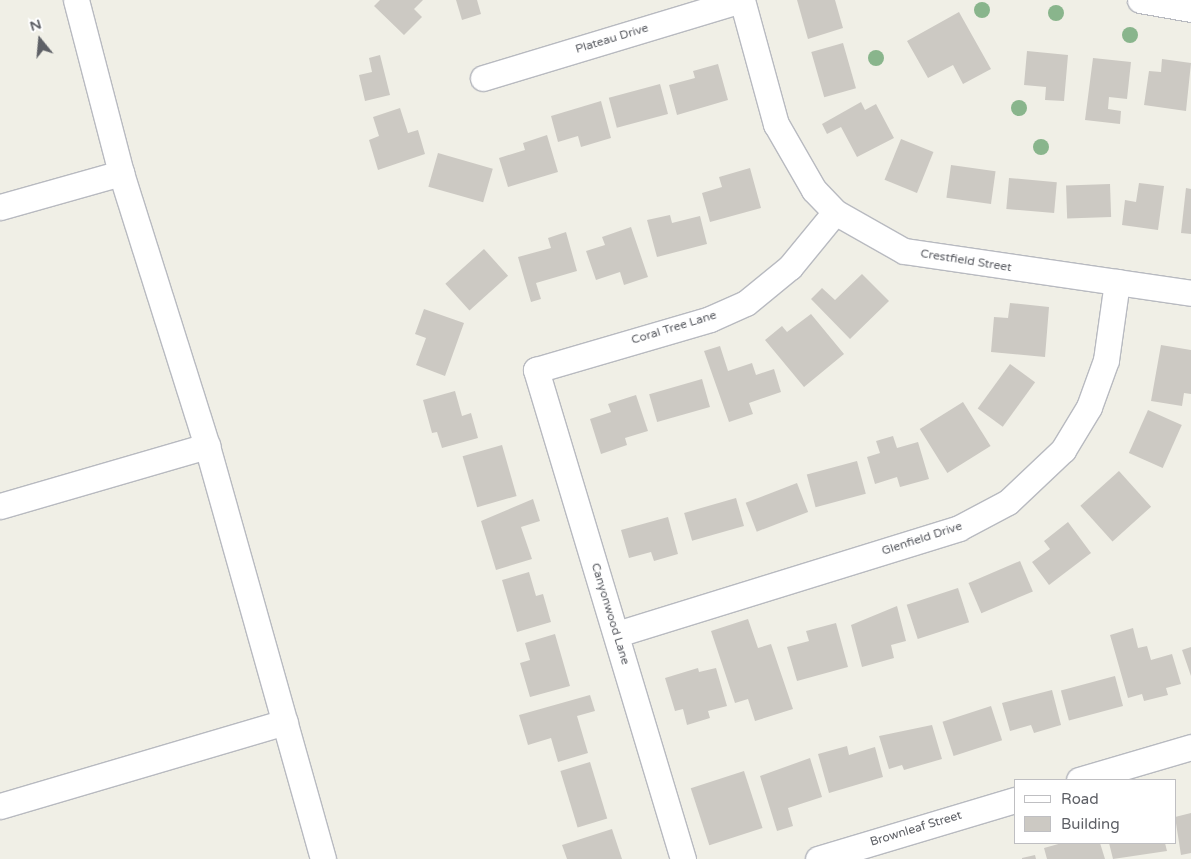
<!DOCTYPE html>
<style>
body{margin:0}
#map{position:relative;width:1191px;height:859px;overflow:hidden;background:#f0efe6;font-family:"Varela Round",sans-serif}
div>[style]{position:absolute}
.building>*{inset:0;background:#ccc9c3;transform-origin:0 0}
.roads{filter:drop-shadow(1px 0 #b8bac0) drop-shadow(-1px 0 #b8bac0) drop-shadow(0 1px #b8bac0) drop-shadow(0 -1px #b8bac0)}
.minor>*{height:25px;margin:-12.5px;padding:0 12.5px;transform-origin:12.5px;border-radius:12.5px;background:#fff}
.trees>*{width:16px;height:16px;margin:-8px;border-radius:50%;background:#89b58c}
span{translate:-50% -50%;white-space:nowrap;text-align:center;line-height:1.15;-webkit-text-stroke:4.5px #fff;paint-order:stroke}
.street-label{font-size:12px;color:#5e6066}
.legend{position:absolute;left:1014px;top:779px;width:162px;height:65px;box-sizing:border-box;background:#fff;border:1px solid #bfbfc2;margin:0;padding:6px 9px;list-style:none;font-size:15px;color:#5e6066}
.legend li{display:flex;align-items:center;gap:10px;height:25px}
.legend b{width:25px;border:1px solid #bfbfc2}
.north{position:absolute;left:15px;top:15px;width:50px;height:50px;-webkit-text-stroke:4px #fff;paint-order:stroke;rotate:343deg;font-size:14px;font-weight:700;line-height:20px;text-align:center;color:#5e6066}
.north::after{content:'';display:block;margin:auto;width:18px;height:22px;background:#5e6066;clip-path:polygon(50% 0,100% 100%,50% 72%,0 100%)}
</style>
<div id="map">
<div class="building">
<div style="clip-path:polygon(380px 0,423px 0,414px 9px,422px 17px,404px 35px,374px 6px)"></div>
<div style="clip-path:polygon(456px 0,477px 0,481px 14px,462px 20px)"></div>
<div style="clip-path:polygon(797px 0,835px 0,843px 28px,808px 39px)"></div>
<div style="clip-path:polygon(959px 12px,991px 69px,963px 84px,953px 65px,928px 78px,907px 41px)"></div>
<div style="left:843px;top:43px;width:47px;height:33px;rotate:74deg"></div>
<div style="clip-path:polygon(1027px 51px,1068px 55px,1064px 101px,1045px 100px,1046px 87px,1024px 85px)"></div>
<div style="clip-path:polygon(380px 55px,390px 95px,365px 101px,359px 75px,372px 72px,369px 58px)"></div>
<div style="clip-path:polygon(1093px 58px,1131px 62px,1127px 99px,1109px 97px,1108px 109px,1121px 111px,1120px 124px,1085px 120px)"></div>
<div style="clip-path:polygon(1162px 59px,1191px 63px,1186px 111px,1144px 105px,1149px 71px,1161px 72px)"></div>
<div style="clip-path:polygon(718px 64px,728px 100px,677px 115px,669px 85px,695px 78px,693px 71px)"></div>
<div style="left:660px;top:84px;width:31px;height:53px;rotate:75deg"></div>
<div style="clip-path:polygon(601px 101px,611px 138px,581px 147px,578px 136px,558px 142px,551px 116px)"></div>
<div style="clip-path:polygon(861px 102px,865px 110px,876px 104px,894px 138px,857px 157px,841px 127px,827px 134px,822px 124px)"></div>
<div style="clip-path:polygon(400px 108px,408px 133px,418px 130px,425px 154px,378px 170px,369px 140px,379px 136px,373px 117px)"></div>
<div style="clip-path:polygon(547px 135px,558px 172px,508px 187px,499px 158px,525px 150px,523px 143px)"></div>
<div style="left:901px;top:139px;width:35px;height:44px;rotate:22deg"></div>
<div style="left:438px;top:153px;width:57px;height:35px;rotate:16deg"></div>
<div style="left:951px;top:165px;width:45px;height:33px;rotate:8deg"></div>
<div style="clip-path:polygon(750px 168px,761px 208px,710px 222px,702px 193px,722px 187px,719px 177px)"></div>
<div style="left:1009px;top:178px;width:48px;height:31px;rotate:5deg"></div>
<div style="clip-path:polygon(1139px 183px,1164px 186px,1158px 230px,1122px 225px,1125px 200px,1136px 202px)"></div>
<div style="left:1110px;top:184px;width:33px;height:44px;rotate:88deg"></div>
<div style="clip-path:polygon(1186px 188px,1191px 189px,1191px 234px,1181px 233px)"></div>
<div style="clip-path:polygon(670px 215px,672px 223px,700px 216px,707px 244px,657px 257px,647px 220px)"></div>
<div style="clip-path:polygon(631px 227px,648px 277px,624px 285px,620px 272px,596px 280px,586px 251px,605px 245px,602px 237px)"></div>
<div style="clip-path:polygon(566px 232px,577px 271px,536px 283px,541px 299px,531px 302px,518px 257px,551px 248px,548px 238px)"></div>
<div style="left:484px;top:249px;width:36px;height:52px;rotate:48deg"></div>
<div style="clip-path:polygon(862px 274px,889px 301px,850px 339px,811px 299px,822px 288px,835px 300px)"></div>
<div style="clip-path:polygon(1010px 303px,1049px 307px,1045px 357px,991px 352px,994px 317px,1008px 318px)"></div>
<div style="clip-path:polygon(424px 309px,464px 323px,445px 376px,416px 365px,426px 338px,415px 334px)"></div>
<div style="clip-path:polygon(811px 314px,844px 354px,804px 387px,765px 340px,782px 326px,787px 332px)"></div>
<div style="clip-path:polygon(1161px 345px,1191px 350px,1191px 394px,1184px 393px,1182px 406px,1151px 401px)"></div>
<div style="clip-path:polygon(720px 346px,728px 371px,752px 363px,756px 375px,774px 369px,781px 392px,749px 403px,753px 414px,729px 422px,704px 351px)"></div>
<div style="left:1010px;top:364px;width:31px;height:55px;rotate:36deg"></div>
<div style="left:702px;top:379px;width:29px;height:55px;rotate:74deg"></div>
<div style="clip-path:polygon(455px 391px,462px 416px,471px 413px,478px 438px,442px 448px,437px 432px,432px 433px,423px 400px)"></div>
<div style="clip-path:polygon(636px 395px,648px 431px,625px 438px,627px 445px,601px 454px,590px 419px,611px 412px,608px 404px)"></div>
<div style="left:963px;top:402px;width:52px;height:51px;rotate:58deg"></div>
<div style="left:1148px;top:410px;width:37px;height:47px;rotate:24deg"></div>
<div style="clip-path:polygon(893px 436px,897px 448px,918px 442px,929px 479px,900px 487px,897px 477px,875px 484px,867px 457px,880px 453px,876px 441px)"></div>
<div style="left:502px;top:445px;width:53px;height:41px;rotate:74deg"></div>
<div style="left:857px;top:461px;width:34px;height:52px;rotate:75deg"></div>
<div style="left:1119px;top:471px;width:48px;height:52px;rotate:48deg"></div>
<div style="left:797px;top:483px;width:31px;height:55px;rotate:69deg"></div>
<div style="left:736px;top:498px;width:29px;height:54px;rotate:74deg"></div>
<div style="clip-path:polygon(533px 499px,540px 521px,521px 527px,532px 559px,496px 570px,481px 521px)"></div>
<div style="clip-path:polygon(668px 517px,678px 554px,654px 561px,651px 552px,629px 558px,621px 530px)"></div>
<div style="clip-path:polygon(1068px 522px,1091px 553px,1049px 585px,1032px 562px,1050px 549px,1044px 541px)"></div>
<div style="left:1020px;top:561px;width:33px;height:56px;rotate:67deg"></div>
<div style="clip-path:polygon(529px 572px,536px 596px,543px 594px,551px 622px,517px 632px,502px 580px)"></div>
<div style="left:958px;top:588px;width:36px;height:54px;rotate:72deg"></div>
<div style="clip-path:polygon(897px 606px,906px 641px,891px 645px,894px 658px,862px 667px,851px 625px)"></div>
<div style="clip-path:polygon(748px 619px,758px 648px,771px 644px,793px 709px,755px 721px,748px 699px,735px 703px,711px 631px)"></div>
<div style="clip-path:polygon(836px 623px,848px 667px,797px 681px,787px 647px,809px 641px,806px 631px)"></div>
<div style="clip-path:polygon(1133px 628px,1138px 648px,1147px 646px,1151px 660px,1172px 654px,1181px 684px,1166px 688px,1168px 695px,1144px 701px,1142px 694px,1128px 698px,1110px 635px)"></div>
<div style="clip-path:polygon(555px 634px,570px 686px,530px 697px,520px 663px,530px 660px,525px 643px)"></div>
<div style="clip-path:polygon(1191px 647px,1191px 676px,1182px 650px)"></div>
<div style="clip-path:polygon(698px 668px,699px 672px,716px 668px,727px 706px,708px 711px,710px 718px,687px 725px,683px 709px,675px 711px,665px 678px)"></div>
<div style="left:1115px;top:676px;width:31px;height:56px;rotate:75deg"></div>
<div style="clip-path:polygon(1052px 690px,1061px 725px,1034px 733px,1031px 725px,1010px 731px,1002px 703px)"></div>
<div style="clip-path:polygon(590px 695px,595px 711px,577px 716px,588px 753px,558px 762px,551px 738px,528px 745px,519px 715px)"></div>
<div style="left:991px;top:706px;width:36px;height:51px;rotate:72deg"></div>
<div style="clip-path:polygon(932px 725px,942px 759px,904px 770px,902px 765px,889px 769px,879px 736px)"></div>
<div style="clip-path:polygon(847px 746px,849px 755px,875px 747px,883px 777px,829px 793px,818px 754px)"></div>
<div style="clip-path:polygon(810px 758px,822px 797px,788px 808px,793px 826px,777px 831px,760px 776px)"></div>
<div style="left:590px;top:762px;width:59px;height:31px;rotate:73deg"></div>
<div style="left:744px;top:771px;width:60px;height:56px;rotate:72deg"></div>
<div style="clip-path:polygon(1191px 813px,1191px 853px,1181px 855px,1175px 817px)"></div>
<div style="clip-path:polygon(612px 829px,622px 859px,567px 859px,562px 845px)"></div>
<div style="clip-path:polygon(1062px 843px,1100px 843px,1105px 859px,1047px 859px,1044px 848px)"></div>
<div style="clip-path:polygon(1109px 843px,1165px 843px,1167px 851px,1113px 859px)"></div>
<div style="clip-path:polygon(1035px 855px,1036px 859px,1022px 859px,1022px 858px)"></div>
</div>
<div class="roads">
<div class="minor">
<div style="left:76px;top:0;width:179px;rotate:75.4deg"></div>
<div style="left:121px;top:173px;width:286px;rotate:72.5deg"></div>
<div style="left:207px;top:446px;width:429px;rotate:74.3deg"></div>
<div style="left:742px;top:0;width:129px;rotate:74.7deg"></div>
<div style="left:776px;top:124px;width:76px;rotate:60.1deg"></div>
<div style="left:814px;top:190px;width:30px;rotate:46deg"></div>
<div style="left:835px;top:212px;width:79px;rotate:29.5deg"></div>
<div style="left:904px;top:251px;width:290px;rotate:8.3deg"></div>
<div style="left:1140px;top:0;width:52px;rotate:10deg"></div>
<div style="left:483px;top:78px;width:270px;rotate:-16.8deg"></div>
<div style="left:0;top:207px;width:126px;rotate:-15.7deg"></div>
<div style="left:0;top:506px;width:216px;rotate:-16.2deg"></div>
<div style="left:617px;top:634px;width:358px;rotate:-17.2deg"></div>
<div style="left:959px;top:528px;width:55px;rotate:-28deg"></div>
<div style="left:1008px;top:502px;width:76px;rotate:-43.4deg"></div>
<div style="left:1063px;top:450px;width:50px;rotate:-58.8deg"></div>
<div style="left:1089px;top:407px;width:50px;rotate:-70.1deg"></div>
<div style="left:1106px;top:360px;width:79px;rotate:-82deg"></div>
<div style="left:1079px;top:780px;width:117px;rotate:-16.4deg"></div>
<div style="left:0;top:806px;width:297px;rotate:-16.4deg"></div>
<div style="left:683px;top:859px;width:511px;rotate:-106.73deg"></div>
<div style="left:536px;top:370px;width:181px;rotate:-16.3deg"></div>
<div style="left:710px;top:319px;width:39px;rotate:-24deg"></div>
<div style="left:746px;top:303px;width:57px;rotate:-39.3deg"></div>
<div style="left:790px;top:267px;width:71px;rotate:-50.7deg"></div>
<div style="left:818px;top:859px;width:206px;rotate:-16.7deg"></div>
</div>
</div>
<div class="trees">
<div style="left:982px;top:10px"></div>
<div style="left:1056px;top:13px"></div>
<div style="left:1130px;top:35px"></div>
<div style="left:876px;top:58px"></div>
<div style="left:1019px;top:108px"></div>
<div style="left:1041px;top:147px"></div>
</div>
<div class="street-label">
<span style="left:612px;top:39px;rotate:-17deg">Plateau Drive</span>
<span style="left:966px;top:261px;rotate:9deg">Crestfield Street</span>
<span style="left:674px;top:328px;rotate:-17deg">Coral Tree Lane</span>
<span style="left:922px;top:539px;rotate:-18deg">Glenfield Drive</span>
<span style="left:610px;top:614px;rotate:73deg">Canyonwood Lane</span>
<span style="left:916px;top:829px;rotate:-17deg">Brownleaf Street</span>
</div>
<ul class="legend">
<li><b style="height:6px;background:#fff"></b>Road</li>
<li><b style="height:14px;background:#ccc9c3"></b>Building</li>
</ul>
<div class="north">N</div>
</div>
